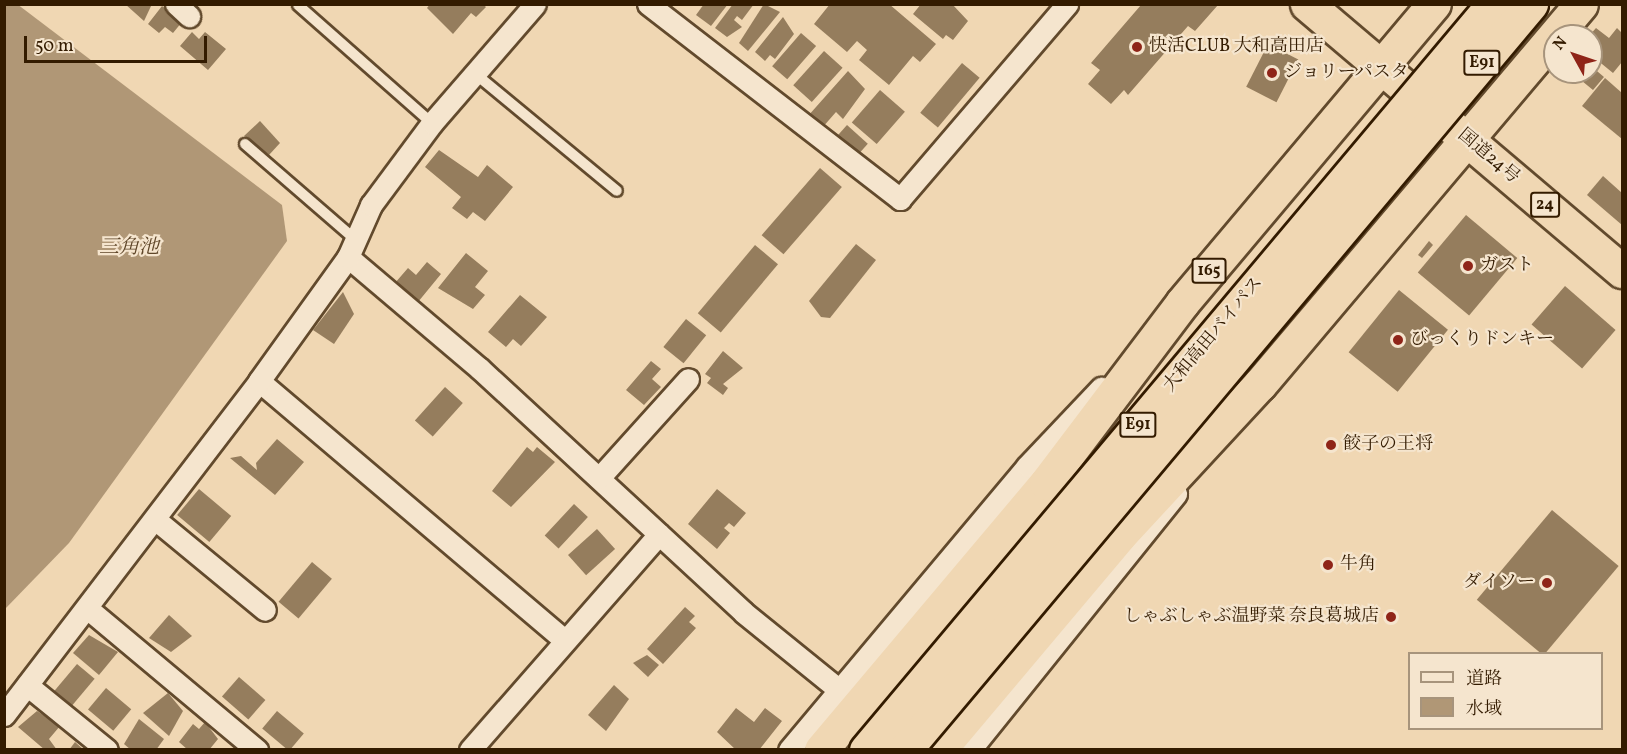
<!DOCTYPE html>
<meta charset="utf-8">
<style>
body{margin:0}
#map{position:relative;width:1627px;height:754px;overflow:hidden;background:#f0d7b3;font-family:Vollkorn,"Noto Serif JP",serif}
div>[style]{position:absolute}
.water>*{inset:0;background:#b09776}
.building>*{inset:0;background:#957d5d;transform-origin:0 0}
.roads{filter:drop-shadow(2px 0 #624a2d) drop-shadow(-2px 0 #624a2d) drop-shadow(0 2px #624a2d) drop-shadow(0 -2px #624a2d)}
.service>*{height:10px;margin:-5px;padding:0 5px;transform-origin:5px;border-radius:5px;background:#f5e5ce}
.minor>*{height:21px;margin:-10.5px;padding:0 10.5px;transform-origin:10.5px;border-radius:10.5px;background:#f5e5ce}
.trunk>*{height:33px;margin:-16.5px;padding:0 16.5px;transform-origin:16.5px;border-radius:16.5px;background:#f0d7b3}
.bridges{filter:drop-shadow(2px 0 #331b00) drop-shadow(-2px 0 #331b00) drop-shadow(0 2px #331b00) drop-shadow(0 -2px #331b00)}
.trunk-bridge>*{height:33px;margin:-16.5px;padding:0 16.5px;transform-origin:16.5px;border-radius:16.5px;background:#f0d7b3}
.dots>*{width:16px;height:16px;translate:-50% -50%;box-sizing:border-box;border:3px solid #f5e5ce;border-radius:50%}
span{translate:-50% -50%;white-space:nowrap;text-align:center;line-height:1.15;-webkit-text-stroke:4.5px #f5e5ce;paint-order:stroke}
.shield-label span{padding:2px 4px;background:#f5e5ce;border:2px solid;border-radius:4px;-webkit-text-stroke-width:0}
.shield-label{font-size:16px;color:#331b00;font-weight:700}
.poi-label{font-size:18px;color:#331b00}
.left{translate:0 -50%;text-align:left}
.right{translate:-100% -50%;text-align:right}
.street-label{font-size:18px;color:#331b00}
.water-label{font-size:20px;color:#5f4629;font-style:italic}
.frame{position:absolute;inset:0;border:6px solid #331b00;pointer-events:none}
.legend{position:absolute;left:1408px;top:652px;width:195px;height:78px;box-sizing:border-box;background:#f5e5ce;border:2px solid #a7947c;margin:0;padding:8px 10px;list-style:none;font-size:18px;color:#331b00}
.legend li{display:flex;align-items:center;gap:12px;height:30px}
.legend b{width:30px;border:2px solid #a7947c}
.north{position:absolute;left:1543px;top:24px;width:60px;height:60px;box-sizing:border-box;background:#f5e5ce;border:2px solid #a7947c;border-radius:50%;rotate:310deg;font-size:16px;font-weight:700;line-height:24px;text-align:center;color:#331b00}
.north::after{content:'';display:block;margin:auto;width:21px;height:27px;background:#8f2418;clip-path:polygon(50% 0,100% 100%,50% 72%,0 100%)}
.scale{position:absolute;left:24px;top:36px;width:183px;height:27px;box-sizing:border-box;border:3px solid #331b00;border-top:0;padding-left:8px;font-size:18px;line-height:21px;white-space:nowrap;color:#331b00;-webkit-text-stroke:4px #f5e5ce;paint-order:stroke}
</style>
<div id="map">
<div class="water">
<div style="clip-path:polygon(17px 4px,282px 205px,287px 241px,69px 543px,5px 609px,4px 5px)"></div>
</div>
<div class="building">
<div style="clip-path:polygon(125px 4px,152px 4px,144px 21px)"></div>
<div style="clip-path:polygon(430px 4px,483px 4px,486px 7px,476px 17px,471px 13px,453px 34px,427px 8px)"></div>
<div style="clip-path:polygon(704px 4px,728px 4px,711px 26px,696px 15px)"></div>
<div style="clip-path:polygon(733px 4px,754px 4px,742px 20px,737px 16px,734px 20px,742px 27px,727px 37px,715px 28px)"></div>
<div style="clip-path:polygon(764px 4px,780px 12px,748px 51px,739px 43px)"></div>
<div style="clip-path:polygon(830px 4px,889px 4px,936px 44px,920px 62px,913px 56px,889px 85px,859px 60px,867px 50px,857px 41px,847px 52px,814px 24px)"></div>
<div style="clip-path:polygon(921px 4px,952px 4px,968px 21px,953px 40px,946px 35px,943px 39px,913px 14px)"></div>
<div style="clip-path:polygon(1141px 5px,1218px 5px,1195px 31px,1188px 26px,1128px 95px,1124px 90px,1111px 104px,1088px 84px,1100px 70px,1091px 63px)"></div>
<div style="clip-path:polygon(162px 6px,182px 22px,173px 33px,165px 27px,159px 33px,148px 24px)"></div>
<div style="clip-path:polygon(783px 17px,794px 34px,775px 59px,770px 55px,765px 61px,755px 52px)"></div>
<div style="clip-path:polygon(1596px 28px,1609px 38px,1617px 28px,1622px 33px,1622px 62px,1613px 73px,1591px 55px,1589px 36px)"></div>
<div style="clip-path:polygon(192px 32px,199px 39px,205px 32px,226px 49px,208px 70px,180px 46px)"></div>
<div style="left:801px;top:33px;width:20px;height:44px;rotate:41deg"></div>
<div style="left:1268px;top:44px;width:34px;height:48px;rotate:27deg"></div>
<div style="left:824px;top:51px;width:25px;height:46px;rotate:42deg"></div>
<div style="left:962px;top:63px;width:23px;height:65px;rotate:40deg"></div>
<div style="clip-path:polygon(1591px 66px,1604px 77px,1593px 90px,1571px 72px,1591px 72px)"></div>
<div style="clip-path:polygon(848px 71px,865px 89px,843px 119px,836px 112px,822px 128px,808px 116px)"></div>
<div style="clip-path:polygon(1605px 78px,1622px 93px,1622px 139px,1582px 106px)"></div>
<div style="left:880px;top:90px;width:33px;height:43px;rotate:41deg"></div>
<div style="clip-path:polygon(260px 121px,280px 143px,269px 155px,244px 136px)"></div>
<div style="left:847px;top:125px;width:28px;height:16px;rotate:42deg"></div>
<div style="clip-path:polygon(439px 150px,478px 177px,487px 165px,513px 187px,485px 221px,473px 212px,467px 219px,452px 208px,461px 197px,425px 167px)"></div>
<div style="left:820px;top:168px;width:29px;height:89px;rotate:41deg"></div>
<div style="clip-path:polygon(1603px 176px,1622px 193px,1622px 225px,1587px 195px)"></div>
<div style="left:1466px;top:215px;width:67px;height:75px;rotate:40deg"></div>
<div style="clip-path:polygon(1429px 241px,1433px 245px,1422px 258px,1418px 255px)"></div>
<div style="clip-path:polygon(856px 244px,876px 260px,830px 318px,821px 317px,809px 301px)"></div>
<div style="left:755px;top:245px;width:30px;height:89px;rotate:40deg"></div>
<div style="clip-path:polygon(466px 253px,488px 271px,475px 287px,485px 295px,473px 309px,438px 288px)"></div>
<div style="clip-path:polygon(427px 262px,441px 274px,418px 302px,395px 283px,408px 268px,416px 275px)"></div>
<div style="left:1565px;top:286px;width:67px;height:51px;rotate:41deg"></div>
<div style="left:1399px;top:290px;width:63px;height:80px;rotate:39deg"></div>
<div style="clip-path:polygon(343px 292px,354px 314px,334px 344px,313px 330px)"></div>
<div style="clip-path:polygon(520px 295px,547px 317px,521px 346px,513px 339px,506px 347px,488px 332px)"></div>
<div style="left:686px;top:319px;width:26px;height:36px;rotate:39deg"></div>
<div style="clip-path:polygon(723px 351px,743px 368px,723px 384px,728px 388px,723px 395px,707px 383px,711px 378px,705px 374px)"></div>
<div style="clip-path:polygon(651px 361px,661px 369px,652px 379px,661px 387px,644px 405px,626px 390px)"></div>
<div style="left:445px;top:387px;width:24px;height:45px;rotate:42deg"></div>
<div style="clip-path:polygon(277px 439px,304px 462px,275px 495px,230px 458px,241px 456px,257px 470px,256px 463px)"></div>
<div style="clip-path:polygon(527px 447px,533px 452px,537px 447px,555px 462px,511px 507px,492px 491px)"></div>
<div style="left:199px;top:489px;width:42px;height:34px;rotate:40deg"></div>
<div style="clip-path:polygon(717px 489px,746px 513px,734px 527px,729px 523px,724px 528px,730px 533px,717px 549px,688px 524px)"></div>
<div style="left:574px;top:504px;width:19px;height:43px;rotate:43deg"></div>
<div style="left:1552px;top:510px;width:87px;height:117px;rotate:40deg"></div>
<div style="left:597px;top:529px;width:27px;height:39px;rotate:48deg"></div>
<div style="left:312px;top:562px;width:26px;height:52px;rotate:40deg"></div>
<div style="clip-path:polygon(685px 607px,695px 616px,689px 622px,696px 628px,663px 664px,647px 649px)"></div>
<div style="clip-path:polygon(169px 615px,192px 636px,171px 652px,149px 638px)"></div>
<div style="clip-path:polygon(89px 635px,118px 652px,99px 675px,73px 653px)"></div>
<div style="clip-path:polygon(647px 655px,659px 665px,648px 677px,633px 663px)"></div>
<div style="left:77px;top:664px;width:23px;height:35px;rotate:40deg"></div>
<div style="left:239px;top:677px;width:35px;height:26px;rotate:41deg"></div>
<div style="clip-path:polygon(614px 685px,629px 699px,606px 731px,588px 715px)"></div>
<div style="left:106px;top:688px;width:33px;height:28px;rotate:40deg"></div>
<div style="clip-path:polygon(168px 693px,183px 711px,169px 736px,143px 713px)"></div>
<div style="clip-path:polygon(736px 708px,754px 722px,765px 708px,782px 721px,759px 750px,736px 750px,717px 732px)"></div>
<div style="clip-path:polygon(37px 711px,60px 726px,49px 739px,57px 750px,45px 750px,18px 727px)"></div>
<div style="left:277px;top:711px;width:35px;height:23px;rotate:40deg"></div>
<div style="clip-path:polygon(139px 719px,164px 739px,156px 750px,131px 750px,124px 744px)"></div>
<div style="clip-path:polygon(205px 722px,218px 739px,209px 750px,188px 750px,179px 742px,193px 724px,199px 729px)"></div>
<div style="clip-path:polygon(75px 742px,84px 750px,69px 750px)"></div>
</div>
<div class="roads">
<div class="service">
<div style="left:298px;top:5px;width:179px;rotate:41.4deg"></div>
<div style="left:478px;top:76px;width:180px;rotate:39.6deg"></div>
<div style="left:245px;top:144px;width:147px;rotate:40.9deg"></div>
</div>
<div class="minor">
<div style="left:176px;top:4px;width:18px;rotate:43deg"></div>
<div style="left:648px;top:4px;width:319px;rotate:37.7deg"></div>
<div style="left:900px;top:199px;width:257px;rotate:-49.4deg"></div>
<div style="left:348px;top:257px;width:172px;rotate:40.3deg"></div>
<div style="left:479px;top:368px;width:359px;rotate:42.7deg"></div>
<div style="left:743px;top:612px;width:122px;rotate:39deg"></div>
<div style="left:259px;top:381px;width:400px;rotate:40.3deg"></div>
<div style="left:599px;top:478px;width:133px;rotate:-48deg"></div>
<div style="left:156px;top:520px;width:141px;rotate:39.5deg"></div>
<div style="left:87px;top:608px;width:222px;rotate:39.9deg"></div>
<div style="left:27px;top:685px;width:103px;rotate:39.1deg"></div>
<div style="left:4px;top:715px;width:420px;rotate:-52.6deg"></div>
<div style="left:259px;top:381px;width:153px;rotate:-54.3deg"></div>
<div style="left:348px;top:257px;width:57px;rotate:-66.1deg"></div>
<div style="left:371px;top:205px;width:102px;rotate:-53.4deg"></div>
<div style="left:432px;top:123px;width:157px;rotate:-49.1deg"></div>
<div style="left:470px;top:750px;width:287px;rotate:-48.8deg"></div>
<div style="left:789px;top:750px;width:371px;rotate:-50deg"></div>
<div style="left:1027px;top:466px;width:108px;rotate:-46.5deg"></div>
<div style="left:970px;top:750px;width:329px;rotate:-51.2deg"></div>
</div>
<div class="trunk">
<div style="left:1307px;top:4px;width:413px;rotate:40.3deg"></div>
<div style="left:821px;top:750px;width:349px;rotate:-49.9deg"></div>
<div style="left:1046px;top:483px;width:226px;rotate:-52.9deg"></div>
<div style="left:1182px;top:303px;width:391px;rotate:-49.9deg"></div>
<div style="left:939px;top:750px;width:281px;rotate:-49.9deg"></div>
<div style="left:1120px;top:535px;width:206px;rotate:-47.2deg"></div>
<div style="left:1260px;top:384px;width:497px;rotate:-49.8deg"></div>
</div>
</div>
<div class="bridges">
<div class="trunk-bridge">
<div style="left:866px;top:750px;width:974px;rotate:-49.95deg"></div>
<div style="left:905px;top:750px;width:974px;rotate:-50deg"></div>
</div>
</div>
<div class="dots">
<div style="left:1137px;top:47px;background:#8f2418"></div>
<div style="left:1272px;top:73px;background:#8f2418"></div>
<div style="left:1468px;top:266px;background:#8f2418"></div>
<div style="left:1398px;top:340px;background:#8f2418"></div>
<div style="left:1331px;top:445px;background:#8f2418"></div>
<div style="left:1328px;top:565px;background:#8f2418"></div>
<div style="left:1547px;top:583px;background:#8f2418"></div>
<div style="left:1391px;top:617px;background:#8f2418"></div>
</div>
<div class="shield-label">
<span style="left:1482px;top:63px">E91</span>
<span style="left:1545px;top:205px">24</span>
<span style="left:1209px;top:271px">165</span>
<span style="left:1138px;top:425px">E91</span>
</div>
<div class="poi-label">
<span class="left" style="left:1149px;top:47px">快活CLUB 大和高田店</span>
<span class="left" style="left:1284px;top:73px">ジョリーパスタ</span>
<span class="left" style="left:1480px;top:266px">ガスト</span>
<span class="left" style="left:1410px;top:340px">びっくりドンキー</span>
<span class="left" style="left:1343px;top:445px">餃子の王将</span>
<span class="left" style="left:1340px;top:565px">牛角</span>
<span class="right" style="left:1535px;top:583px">ダイソー</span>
<span class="right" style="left:1379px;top:617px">しゃぶしゃぶ温野菜 奈良葛城店</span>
</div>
<div class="street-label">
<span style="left:1488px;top:157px;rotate:40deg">国道24号</span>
<span style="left:1214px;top:335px;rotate:-50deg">大和高田バイパス</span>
</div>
<div class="water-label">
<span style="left:129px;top:248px">三角池</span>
</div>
<div class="frame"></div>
<ul class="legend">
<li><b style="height:8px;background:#f5e5ce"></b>道路</li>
<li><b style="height:16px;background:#b09776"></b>水域</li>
</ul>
<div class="north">N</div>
<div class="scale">50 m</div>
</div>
